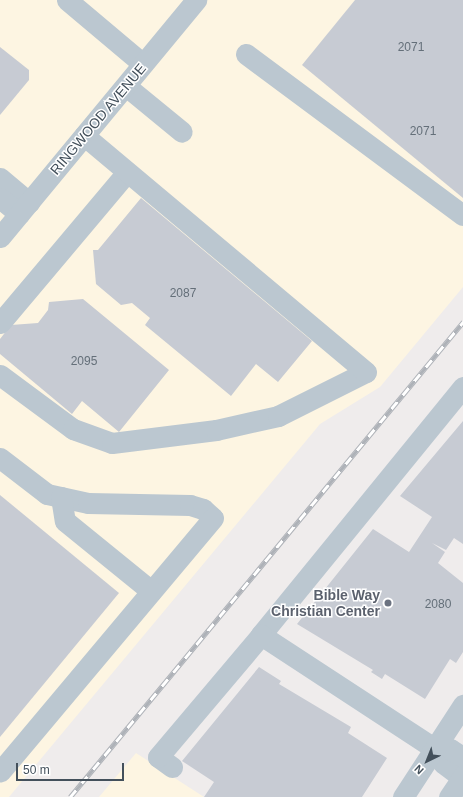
<!DOCTYPE html>
<style>
body{margin:0}
#map{position:relative;width:463px;height:797px;overflow:hidden;background:#efecec;font-family:Arial,sans-serif}
div>[style]{position:absolute}
.commercial>*{inset:0;background:#fdf5e2}
.building>*{inset:0;background:#c7cbd3}
.minor>*{height:21px;margin:-10.5px;padding:0 10.5px;transform-origin:10.5px;border-radius:10.5px;background:#bbc7d0}
.rail>*{height:4.5px;margin-top:-2.25px;transform-origin:0;background:repeating-linear-gradient(90deg,#fff 0 9px,#aeb2b8 0 18px);box-sizing:border-box;border-block:1px solid #aeb2b8}
.dots>*{width:11px;height:11px;translate:-50% -50%;box-sizing:border-box;border:2px solid #fff;border-radius:50%}
span{translate:-50% -50%;white-space:nowrap;text-align:center;line-height:1.15;-webkit-text-stroke:3px #fff;paint-order:stroke}
.number-label{font-size:12px;color:#646f79}
.number-label span{-webkit-text-stroke-width:0}
.street-label{font-size:14px;color:#43505b}
.worship-label{font-size:14px;color:#5b616d;font-weight:700}
.right{translate:-100% -50%;text-align:right}
.north{position:absolute;left:407px;top:741px;width:40px;height:40px;-webkit-text-stroke:3px #fff;paint-order:stroke;rotate:223deg;font-size:11px;font-weight:700;line-height:16px;text-align:center;color:#43505b}
.north::after{content:'';display:block;margin:auto;width:14px;height:18px;background:#43505b;clip-path:polygon(50% 0,100% 100%,50% 72%,0 100%)}
.scale{position:absolute;left:16px;top:763px;width:108px;height:18px;box-sizing:border-box;border:2px solid #43505b;border-top:0;padding-left:5px;font-size:12px;line-height:14px;white-space:nowrap;color:#43505b;-webkit-text-stroke:3px #fff;paint-order:stroke}
</style>
<div id="map">
<div class="commercial">
<div style="clip-path:polygon(0 0,463px 0,463px 287px,380px 387px,320px 424px,9px 797px,0 797px)"></div>
<div style="clip-path:polygon(136px 753px,204px 797px,99px 797px)"></div>
</div>
<div class="building">
<div style="clip-path:polygon(355px 0,463px 0,463px 198px,302px 65px)"></div>
<div style="clip-path:polygon(0 47px,29px 70px,29px 80px,0 115px)"></div>
<div style="clip-path:polygon(141px 198px,312px 341px,278px 382px,256px 364px,231px 396px,145px 325px,150px 318px,132px 303px,121px 305px,96px 284px,93px 250px,98px 250px)"></div>
<div style="clip-path:polygon(83px 299px,169px 370px,119px 432px,82px 401px,72px 414px,0 354px,0 339px,11px 325px,38px 323px,48px 310px,49px 302px)"></div>
<div style="clip-path:polygon(463px 421px,463px 544px,454px 538px,446px 550px,432px 543px,445px 552px,438px 563px,463px 583px,463px 652px,456px 663px,450px 659px,425px 699px,385px 674px,382px 679px,371px 672px,373px 670px,297px 624px,373px 529px,409px 552px,432px 517px,400px 496px)"></div>
<div style="clip-path:polygon(0 495px,119px 593px,0 737px)"></div>
<div style="clip-path:polygon(259px 667px,281px 681px,279px 684px,351px 727px,348px 733px,387px 758px,362px 797px,204px 797px,214px 782px,182px 761px)"></div>
</div>
<div class="minor">
<div style="left:67px;top:0;width:99px;rotate:40.1deg"></div>
<div style="left:246px;top:54px;width:270px;rotate:36.6deg"></div>
<div style="left:126px;top:86px;width:72px;rotate:39.4deg"></div>
<div style="left:0;top:178px;width:38px;rotate:40deg"></div>
<div style="left:0;top:198px;width:25px;rotate:40deg"></div>
<div style="left:0;top:237px;width:308px;rotate:-50.4deg"></div>
<div style="left:0;top:323px;width:197px;rotate:-49.9deg"></div>
<div style="left:0;top:375px;width:91px;rotate:36.5deg"></div>
<div style="left:73px;top:429px;width:41px;rotate:19.7deg"></div>
<div style="left:112px;top:443px;width:105px;rotate:-7.1deg"></div>
<div style="left:216px;top:430px;width:64px;rotate:-12.7deg"></div>
<div style="left:278px;top:416px;width:98px;rotate:-26.6deg"></div>
<div style="left:366px;top:372px;width:368px;rotate:-140deg"></div>
<div style="left:463px;top:387px;width:320px;rotate:129.2deg"></div>
<div style="left:261px;top:635px;width:208px;rotate:33.2deg"></div>
<div style="left:435px;top:749px;width:16px;rotate:60deg"></div>
<div style="left:443px;top:763px;width:25px;rotate:37deg"></div>
<div style="left:0;top:458px;width:59px;rotate:37.5deg"></div>
<div style="left:47px;top:494px;width:42px;rotate:12.4deg"></div>
<div style="left:88px;top:503px;width:102px;rotate:1.1deg"></div>
<div style="left:190px;top:505px;width:14px;rotate:17deg"></div>
<div style="left:203px;top:509px;width:13px;rotate:42deg"></div>
<div style="left:213px;top:518px;width:331px;rotate:130deg"></div>
<div style="left:61px;top:497px;width:24px;rotate:81deg"></div>
<div style="left:65px;top:521px;width:111px;rotate:39.1deg"></div>
<div style="left:435px;top:749px;width:15px"></div>
<div style="left:450px;top:749px;width:15px;rotate:32deg"></div>
<div style="left:172px;top:767px;width:17px;rotate:-144deg"></div>
<div style="left:158px;top:757px;width:160px;rotate:-49.8deg"></div>
<div style="left:403px;top:797px;width:110px;rotate:-56.9deg"></div>
<div style="left:449px;top:797px;width:25px;rotate:-56deg"></div>
</div>
<div class="rail">
<div style="left:70px;top:797px;width:617px;rotate:-50.4deg"></div>
</div>
<div class="dots">
<div style="left:388px;top:603px;background:#6b7280"></div>
</div>
<div class="number-label">
<span style="left:411px;top:48px">2071</span>
<span style="left:423px;top:132px">2071</span>
<span style="left:183px;top:294px">2087</span>
<span style="left:84px;top:362px">2095</span>
<span style="left:438px;top:605px">2080</span>
</div>
<div class="street-label">
<span style="left:98px;top:119px;rotate:-50deg">RINGWOOD AVENUE</span>
</div>
<div class="worship-label">
<span class="right" style="left:380px;top:603px">Bible Way<br>Christian Center</span>
</div>
<div class="north">N</div>
<div class="scale">50 m</div>
</div>
